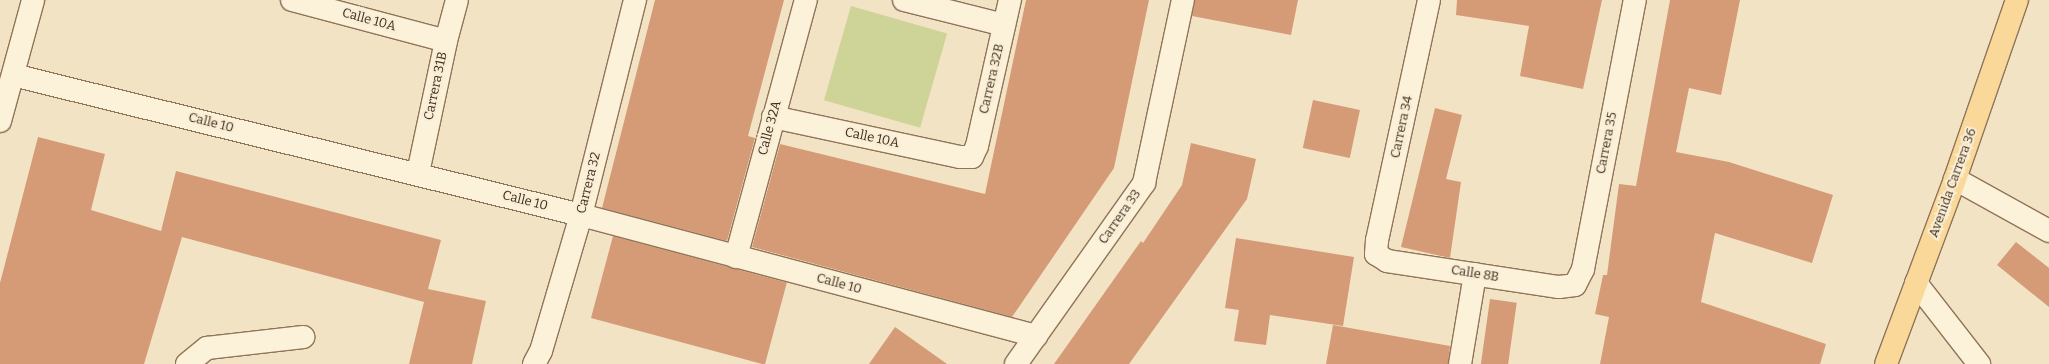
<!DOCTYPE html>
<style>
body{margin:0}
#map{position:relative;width:2049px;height:364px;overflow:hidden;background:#f3e3c5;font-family:Bitter,serif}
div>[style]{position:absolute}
.green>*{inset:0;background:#ced397;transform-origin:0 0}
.building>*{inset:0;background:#d59b77;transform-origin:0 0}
.roads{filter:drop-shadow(1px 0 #907458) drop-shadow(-1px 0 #907458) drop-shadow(0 1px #907458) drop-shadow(0 -1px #907458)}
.minor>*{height:22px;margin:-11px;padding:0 11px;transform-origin:11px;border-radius:11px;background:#fcf1d9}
.major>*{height:22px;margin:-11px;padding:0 11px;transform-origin:11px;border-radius:11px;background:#f9d89a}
span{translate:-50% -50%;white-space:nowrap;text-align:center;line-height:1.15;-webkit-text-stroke:4px #f9eed5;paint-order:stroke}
.street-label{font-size:13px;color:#3f2d1e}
</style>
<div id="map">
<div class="green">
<div style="left:851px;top:6px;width:100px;height:98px;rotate:16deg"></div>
</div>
<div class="building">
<div style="clip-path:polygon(655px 0,784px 0,748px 136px,755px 138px,727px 241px,602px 208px)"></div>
<div style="clip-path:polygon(1026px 0,1149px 0,1114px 168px,1012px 317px,752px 247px,780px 144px,985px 194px)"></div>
<div style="clip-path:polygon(1195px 0,1298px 0,1291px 35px,1192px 16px)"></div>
<div style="clip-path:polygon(1457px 0,1602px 0,1583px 89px,1520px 76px,1529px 26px,1456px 15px)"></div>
<div style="clip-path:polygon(1670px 0,1740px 0,1721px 95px,1689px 88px,1676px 152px,1729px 162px,1833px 195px,1812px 263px,1715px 233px,1701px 302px,1826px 344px,1820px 364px,1600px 364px,1609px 317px,1595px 314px,1603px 275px,1607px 275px,1619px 184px,1636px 186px)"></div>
<div style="left:1313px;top:100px;width:48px;height:49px;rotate:12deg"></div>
<div style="clip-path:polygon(1435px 108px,1462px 115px,1446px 179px,1461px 182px,1450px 258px,1401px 247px)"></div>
<div style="clip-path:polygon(38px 137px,105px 154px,91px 210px,161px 231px,176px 171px,441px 240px,428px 289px,486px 301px,472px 364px,409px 364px,424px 302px,182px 237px,144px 364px,0 364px,0 283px)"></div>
<div style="clip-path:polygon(1191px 143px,1256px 159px,1247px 199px,1129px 364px,1054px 364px,1141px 241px,1143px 243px,1182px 185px)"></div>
<div style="left:613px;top:236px;width:180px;height:85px;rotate:15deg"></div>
<div style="clip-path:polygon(1236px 238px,1354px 257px,1343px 326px,1270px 315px,1266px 345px,1234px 341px,1239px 310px,1225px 308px)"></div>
<div style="clip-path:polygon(2016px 242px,2049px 268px,2049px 307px,1997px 265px)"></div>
<div style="left:1490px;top:299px;width:27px;height:66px;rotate:8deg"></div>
<div style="clip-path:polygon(1333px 325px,1450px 346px,1448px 364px,1326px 364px)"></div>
<div style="clip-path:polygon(895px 327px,947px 364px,869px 364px)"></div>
</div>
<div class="roads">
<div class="minor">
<div style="left:292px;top:0;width:159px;rotate:14.9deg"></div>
<div style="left:904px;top:0;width:103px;rotate:14deg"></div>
<div style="left:1429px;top:0;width:246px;rotate:102.2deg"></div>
<div style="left:1377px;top:240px;width:14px;rotate:94deg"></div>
<div style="left:1376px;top:254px;width:13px;rotate:32deg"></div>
<div style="left:1387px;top:261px;width:174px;rotate:8.6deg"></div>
<div style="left:1559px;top:287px;width:16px;rotate:-7deg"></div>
<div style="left:1575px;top:285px;width:18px;rotate:-63deg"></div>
<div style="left:1583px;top:269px;width:274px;rotate:-79.1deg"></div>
<div style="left:13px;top:75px;width:585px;rotate:13.85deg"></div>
<div style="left:581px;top:215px;width:471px;rotate:14.9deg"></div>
<div style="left:773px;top:117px;width:191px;rotate:12.1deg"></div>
<div style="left:960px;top:157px;width:12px"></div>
<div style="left:972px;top:157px;width:12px;rotate:-66deg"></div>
<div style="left:977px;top:146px;width:150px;rotate:-77.3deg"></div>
<div style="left:0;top:121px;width:125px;rotate:-74.7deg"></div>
<div style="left:418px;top:173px;width:135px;rotate:-78deg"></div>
<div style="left:446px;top:41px;width:42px;rotate:-75deg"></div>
<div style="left:1955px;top:179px;width:107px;rotate:29deg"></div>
<div style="left:736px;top:257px;width:266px;rotate:-74.8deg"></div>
<div style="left:1916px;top:283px;width:103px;rotate:52.1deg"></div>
<div style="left:187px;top:364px;width:26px;rotate:-39deg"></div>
<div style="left:207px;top:348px;width:97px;rotate:-6.5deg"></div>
<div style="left:534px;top:364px;width:15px;rotate:-62deg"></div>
<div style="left:541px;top:351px;width:142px;rotate:-73.6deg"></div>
<div style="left:581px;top:215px;width:222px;rotate:-75.9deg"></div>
<div style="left:1016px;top:364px;width:222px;rotate:-54.7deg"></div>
<div style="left:1144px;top:183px;width:187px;rotate:-78deg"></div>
<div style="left:1460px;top:364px;width:91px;rotate:-80.5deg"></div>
</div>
<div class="major">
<div style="left:1886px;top:364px;width:197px;rotate:-69.5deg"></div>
<div style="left:1955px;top:179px;width:189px;rotate:-70.9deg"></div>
</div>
</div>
<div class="street-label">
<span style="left:369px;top:20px;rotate:15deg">Calle 10A</span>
<span style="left:992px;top:79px;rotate:-77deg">Carrera 32B</span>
<span style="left:436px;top:86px;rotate:-78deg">Carrera 31B</span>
<span style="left:211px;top:123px;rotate:14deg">Calle 10</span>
<span style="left:1402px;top:127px;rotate:-78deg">Carrera 34</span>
<span style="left:770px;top:128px;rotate:-75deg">Calle 32A</span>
<span style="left:872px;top:138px;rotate:12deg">Calle 10A</span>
<span style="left:1607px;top:143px;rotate:-79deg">Carrera 35</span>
<span style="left:589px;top:183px;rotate:-76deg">Carrera 32</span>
<span style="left:1953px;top:183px;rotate:-70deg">Avenida Carrera 36</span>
<span style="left:525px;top:201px;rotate:14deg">Calle 10</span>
<span style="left:1120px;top:217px;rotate:-55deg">Carrera 33</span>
<span style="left:1475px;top:274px;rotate:9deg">Calle 8B</span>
<span style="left:839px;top:284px;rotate:15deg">Calle 10</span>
</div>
</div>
